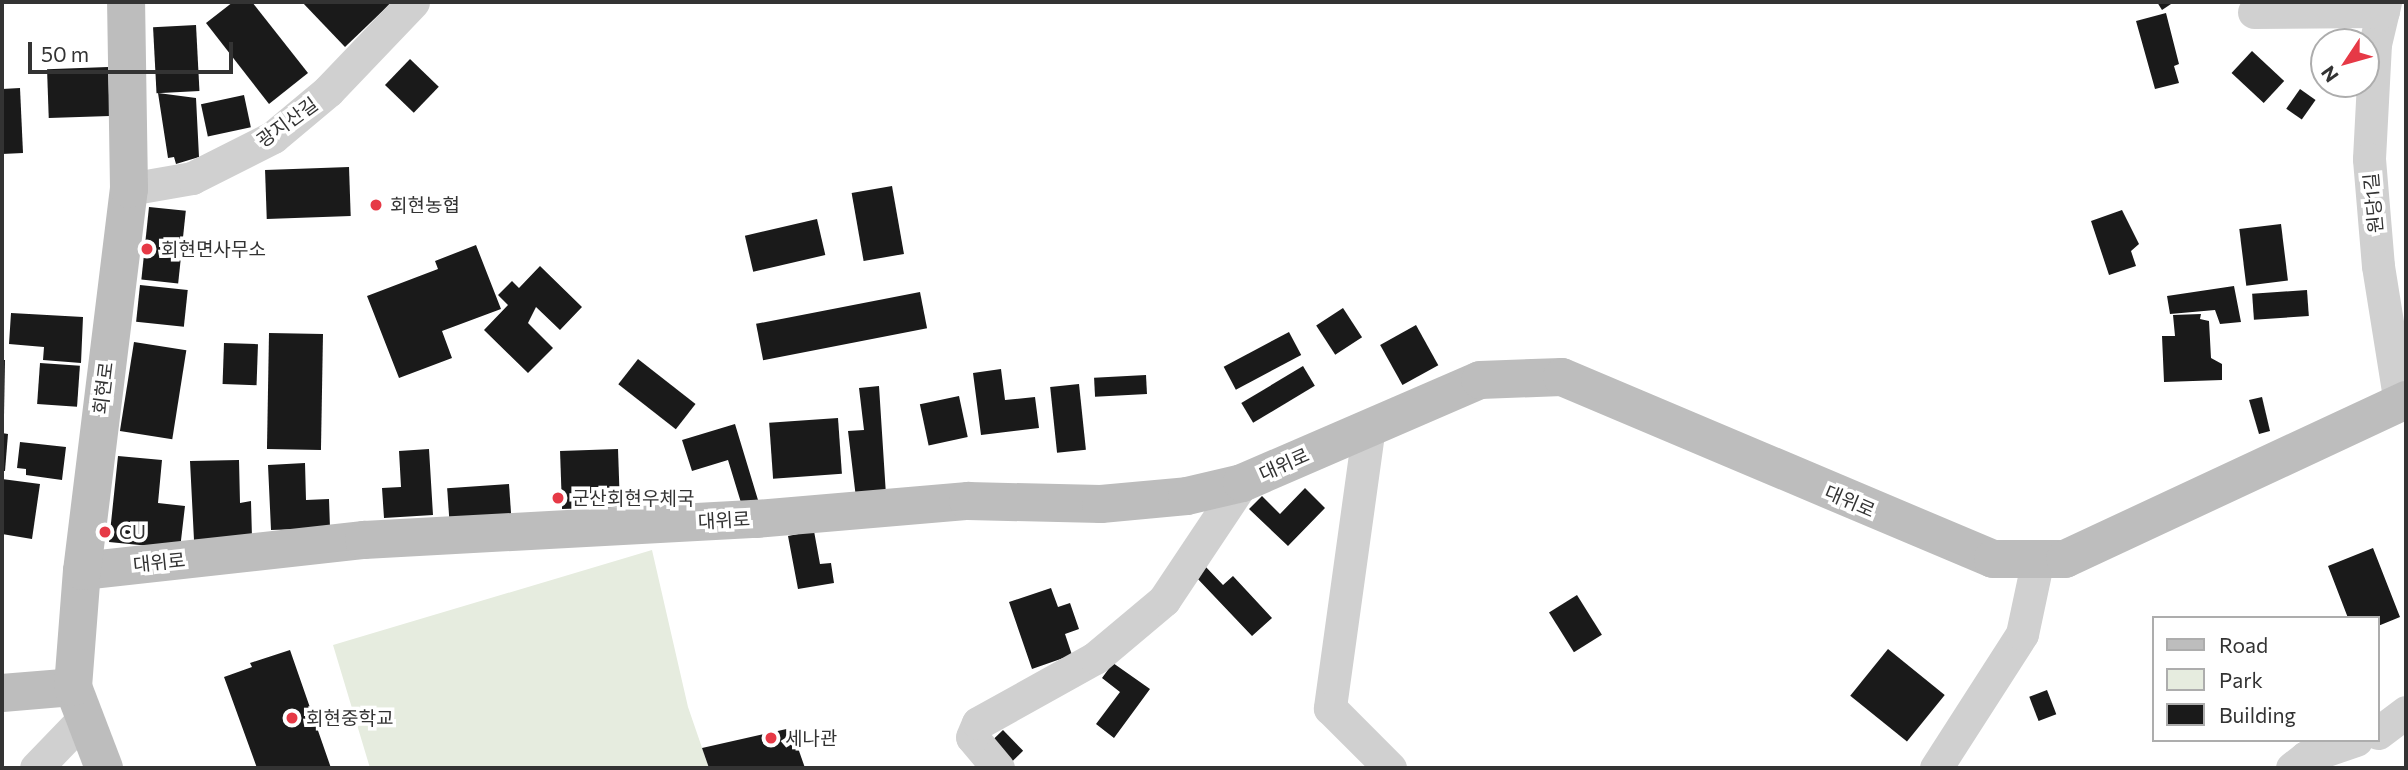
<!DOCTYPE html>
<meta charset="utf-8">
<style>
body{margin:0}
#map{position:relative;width:2408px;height:770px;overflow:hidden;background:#fff;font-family:Commissioner,"Noto Sans KR",sans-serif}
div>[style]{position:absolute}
.green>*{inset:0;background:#e6ecdf}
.building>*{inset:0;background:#1a1a1a;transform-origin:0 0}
.street>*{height:33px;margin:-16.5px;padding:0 16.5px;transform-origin:16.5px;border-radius:16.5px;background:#d0d0d0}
.secondary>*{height:38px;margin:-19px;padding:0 19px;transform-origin:19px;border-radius:19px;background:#bdbdbd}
.dots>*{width:19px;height:19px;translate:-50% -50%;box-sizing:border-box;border:4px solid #fff;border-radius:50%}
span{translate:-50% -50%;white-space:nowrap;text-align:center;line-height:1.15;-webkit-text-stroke:7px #fff;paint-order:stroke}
.street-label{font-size:19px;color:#333}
.poi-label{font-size:19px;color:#333}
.left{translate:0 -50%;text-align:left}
.frame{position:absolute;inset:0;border:4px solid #333;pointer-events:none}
.legend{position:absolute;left:2152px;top:616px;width:228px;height:126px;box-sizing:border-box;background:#fff;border:2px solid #adadad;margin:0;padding:9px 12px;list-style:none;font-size:21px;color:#333}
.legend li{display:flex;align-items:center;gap:14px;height:35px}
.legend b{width:35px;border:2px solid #adadad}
.north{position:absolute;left:2310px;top:28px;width:70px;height:70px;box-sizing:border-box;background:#fff;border:2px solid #adadad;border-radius:50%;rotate:234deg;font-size:19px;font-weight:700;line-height:28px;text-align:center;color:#333}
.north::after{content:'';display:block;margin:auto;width:24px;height:32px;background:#e63946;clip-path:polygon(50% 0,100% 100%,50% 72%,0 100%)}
.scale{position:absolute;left:28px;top:42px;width:205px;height:32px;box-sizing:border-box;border:4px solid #333;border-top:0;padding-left:9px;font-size:21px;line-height:24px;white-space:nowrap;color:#333;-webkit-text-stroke:5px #fff;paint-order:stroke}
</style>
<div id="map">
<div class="green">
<div style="clip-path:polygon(652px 550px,688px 707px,709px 768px,370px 768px,333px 645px)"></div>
</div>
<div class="building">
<div style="clip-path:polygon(233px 2px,252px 2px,308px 73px,269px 104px,206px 23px)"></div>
<div style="clip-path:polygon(302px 2px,392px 2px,345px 47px)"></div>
<div style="clip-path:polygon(2157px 2px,2174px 2px,2162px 10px)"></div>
<div style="clip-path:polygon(2166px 13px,2179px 64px,2174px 66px,2179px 83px,2155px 89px,2136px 21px)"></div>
<div style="left:196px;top:25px;width:66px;height:43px;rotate:87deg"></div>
<div style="left:2252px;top:51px;width:44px;height:30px;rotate:43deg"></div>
<div style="left:410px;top:59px;width:40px;height:36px;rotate:44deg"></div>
<div style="left:108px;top:67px;width:49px;height:61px;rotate:88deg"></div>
<div style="clip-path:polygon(20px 88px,23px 153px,2px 154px,2px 89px)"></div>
<div style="left:2300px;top:89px;width:19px;height:24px;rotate:35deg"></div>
<div style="clip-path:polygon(158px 93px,196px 98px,199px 157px,176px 164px,174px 157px,168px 158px)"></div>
<div style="left:244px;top:95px;width:33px;height:44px;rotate:78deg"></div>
<div style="left:349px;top:167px;width:49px;height:84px;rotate:88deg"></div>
<div style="left:892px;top:186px;width:69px;height:41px;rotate:80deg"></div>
<div style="left:149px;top:207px;width:37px;height:73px;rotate:6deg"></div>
<div style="clip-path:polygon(2122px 210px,2139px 244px,2131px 251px,2136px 266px,2109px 275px,2091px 221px)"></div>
<div style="left:817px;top:219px;width:37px;height:74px;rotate:77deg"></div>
<div style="left:2281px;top:224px;width:57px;height:42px;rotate:83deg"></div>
<div style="clip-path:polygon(476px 245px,501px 309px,442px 331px,452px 358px,399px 378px,367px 296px,438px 269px,435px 261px)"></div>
<div style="clip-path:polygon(540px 266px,582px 307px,560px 330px,536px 307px,528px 323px,553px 348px,528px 373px,484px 330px,508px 305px,498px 295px,512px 281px,519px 288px)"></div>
<div style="left:140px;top:285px;width:48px;height:37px;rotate:6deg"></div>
<div style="clip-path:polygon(2234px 286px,2241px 322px,2220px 324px,2215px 310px,2170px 314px,2167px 296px)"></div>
<div style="left:2307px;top:290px;width:26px;height:55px;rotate:86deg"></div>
<div style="left:920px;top:292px;width:37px;height:167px;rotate:79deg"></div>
<div style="left:1343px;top:308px;width:35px;height:32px;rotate:57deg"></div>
<div style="clip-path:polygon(11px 313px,83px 317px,81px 363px,43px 360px,44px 347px,9px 344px)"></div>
<div style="clip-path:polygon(2201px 314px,2200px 319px,2209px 321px,2211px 358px,2222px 364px,2222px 380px,2164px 382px,2162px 336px,2175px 336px,2173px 315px)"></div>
<div style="left:1416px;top:325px;width:46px;height:41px;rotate:61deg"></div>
<div style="left:1289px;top:332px;width:26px;height:74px;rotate:62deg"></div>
<div style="left:269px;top:333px;width:54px;height:116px;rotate:1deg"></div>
<div style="left:134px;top:342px;width:53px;height:90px;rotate:9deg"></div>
<div style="left:224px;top:343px;width:34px;height:41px;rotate:2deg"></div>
<div style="left:638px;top:359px;width:73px;height:32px;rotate:38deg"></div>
<div style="clip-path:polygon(2px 360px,5px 360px,4px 415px,2px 415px)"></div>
<div style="left:40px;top:363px;width:40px;height:41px;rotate:4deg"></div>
<div style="left:1303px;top:366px;width:23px;height:72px;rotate:59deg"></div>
<div style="clip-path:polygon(1001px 369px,1005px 400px,1035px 397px,1039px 428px,981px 435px,973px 373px)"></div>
<div style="left:1146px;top:375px;width:19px;height:52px;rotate:87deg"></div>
<div style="left:1079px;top:384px;width:66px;height:29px;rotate:84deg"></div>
<div style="clip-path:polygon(879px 386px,886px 495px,856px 498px,848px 431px,864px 430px,859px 388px)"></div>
<div style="left:959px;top:396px;width:42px;height:40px;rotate:78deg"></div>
<div style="clip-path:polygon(2262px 397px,2270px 431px,2259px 434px,2249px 400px)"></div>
<div style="left:838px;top:418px;width:56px;height:69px;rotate:86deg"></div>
<div style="clip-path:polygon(735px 424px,758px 500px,742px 506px,728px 460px,692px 471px,682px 440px)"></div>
<div style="clip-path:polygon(2px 433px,8px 434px,5px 471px,2px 471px)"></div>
<div style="clip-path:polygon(20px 442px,66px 447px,62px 480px,26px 475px,26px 469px,17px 468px)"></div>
<div style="clip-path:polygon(429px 449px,433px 515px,384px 518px,382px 488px,401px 487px,399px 451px)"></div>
<div style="left:618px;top:449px;width:58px;height:58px;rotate:88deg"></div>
<div style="clip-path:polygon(118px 456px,162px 460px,158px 503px,185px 506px,180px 549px,109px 542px)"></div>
<div style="clip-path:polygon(239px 460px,240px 503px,251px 501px,252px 538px,194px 540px,190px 461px)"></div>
<div style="clip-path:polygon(305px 463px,306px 500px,329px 499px,330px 528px,271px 530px,268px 465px)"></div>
<div style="clip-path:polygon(2px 479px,40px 484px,32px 539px,2px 534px)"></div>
<div style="left:509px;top:484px;width:32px;height:62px;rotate:86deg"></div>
<div style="clip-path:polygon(1305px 488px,1325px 508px,1288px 546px,1249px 509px,1262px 496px,1280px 514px)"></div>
<div style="clip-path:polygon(814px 531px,820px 564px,831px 563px,834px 583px,798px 589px,788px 536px)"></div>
<div style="clip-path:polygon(2373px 548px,2400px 617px,2378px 626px,2378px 618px,2348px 618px,2328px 566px)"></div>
<div style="clip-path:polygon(1205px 566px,1223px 585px,1233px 576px,1272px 618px,1252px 636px,1195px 576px)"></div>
<div style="clip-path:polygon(1051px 588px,1058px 607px,1070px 603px,1079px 629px,1065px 634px,1072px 655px,1032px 669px,1009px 602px)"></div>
<div style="left:1577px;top:595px;width:47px;height:33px;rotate:58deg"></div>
<div style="left:1888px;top:649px;width:73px;height:60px;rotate:39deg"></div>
<div style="clip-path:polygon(290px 650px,331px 768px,257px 768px,224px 677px,252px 667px,250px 663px)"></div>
<div style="clip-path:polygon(1113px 663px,1150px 689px,1114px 738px,1096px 724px,1120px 692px,1102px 678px)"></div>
<div style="left:2047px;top:690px;width:26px;height:19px;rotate:69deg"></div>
<div style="clip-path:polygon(791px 728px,805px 768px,709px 768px,702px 748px)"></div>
<div style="left:1003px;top:730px;width:29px;height:17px;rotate:46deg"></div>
</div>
<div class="street">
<div style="left:2385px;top:2px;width:43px;rotate:103.4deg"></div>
<div style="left:2375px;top:44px;width:115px;rotate:93deg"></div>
<div style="left:2369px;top:159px;width:107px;rotate:85.2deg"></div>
<div style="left:2378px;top:266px;width:139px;rotate:80.9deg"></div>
<div style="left:2254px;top:12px;width:129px;rotate:-0.4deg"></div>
<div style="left:129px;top:189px;width:64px;rotate:-9.9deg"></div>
<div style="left:192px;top:178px;width:91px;rotate:-26.8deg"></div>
<div style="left:273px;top:137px;width:72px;rotate:-39.9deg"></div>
<div style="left:328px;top:91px;width:123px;rotate:-46.3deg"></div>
<div style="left:1369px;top:426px;width:285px;rotate:97.9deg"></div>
<div style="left:1330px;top:708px;width:85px;rotate:45deg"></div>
<div style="left:2378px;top:733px;width:35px;rotate:-37deg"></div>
<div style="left:36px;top:768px;width:71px;rotate:-46.1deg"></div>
<div style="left:998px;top:768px;width:40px;rotate:-130deg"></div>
<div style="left:972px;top:737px;width:15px;rotate:-67deg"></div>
<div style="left:978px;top:723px;width:134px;rotate:-29.1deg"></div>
<div style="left:1095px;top:658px;width:90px;rotate:-40deg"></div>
<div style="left:1164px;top:600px;width:141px;rotate:-56.3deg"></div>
<div style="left:1936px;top:768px;width:159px;rotate:-57.3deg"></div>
<div style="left:2022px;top:634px;width:77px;rotate:-78deg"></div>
<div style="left:2292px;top:768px;width:18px;rotate:-38deg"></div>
<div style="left:2306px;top:757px;width:53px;rotate:-18.8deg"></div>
</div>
<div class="secondary">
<div style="left:82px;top:571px;width:284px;rotate:-6.3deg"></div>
<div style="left:364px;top:540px;width:393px;rotate:-3.1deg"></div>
<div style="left:756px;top:519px;width:213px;rotate:-4.9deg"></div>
<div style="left:968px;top:501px;width:133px;rotate:1.3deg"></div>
<div style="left:1101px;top:504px;width:86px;rotate:-5.3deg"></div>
<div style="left:1187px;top:496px;width:57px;rotate:-13.3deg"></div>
<div style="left:1242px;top:483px;width:259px;rotate:-23.4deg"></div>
<div style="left:1480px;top:380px;width:82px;rotate:-2.1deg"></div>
<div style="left:1562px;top:377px;width:468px;rotate:22.9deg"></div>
<div style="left:1993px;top:559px;width:72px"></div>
<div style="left:2065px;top:559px;width:376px;rotate:-25deg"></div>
<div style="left:2px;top:693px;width:71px;rotate:-4.8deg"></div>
<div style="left:104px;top:768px;width:87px;rotate:-110.9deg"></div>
<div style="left:73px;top:687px;width:116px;rotate:-85.6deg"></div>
<div style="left:82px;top:571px;width:385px;rotate:-83deg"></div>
<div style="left:129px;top:189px;width:187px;rotate:-90.9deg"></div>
</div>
<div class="dots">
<div style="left:376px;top:205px;background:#e63946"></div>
<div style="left:147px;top:249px;background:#e63946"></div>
<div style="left:558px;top:498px;background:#e63946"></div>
<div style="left:105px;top:532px;background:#e63946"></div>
<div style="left:292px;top:718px;background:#e63946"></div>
<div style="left:771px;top:738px;background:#e63946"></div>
</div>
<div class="street-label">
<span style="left:287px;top:122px;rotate:-36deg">광지산길</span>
<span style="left:2373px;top:203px;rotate:-95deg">원당1길</span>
<span style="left:103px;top:388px;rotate:-83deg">회현로</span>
<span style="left:1284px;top:464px;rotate:-24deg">대위로</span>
<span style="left:1850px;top:501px;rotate:23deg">대위로</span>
<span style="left:724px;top:520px;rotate:-3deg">대위로</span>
<span style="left:159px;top:562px;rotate:-6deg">대위로</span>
</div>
<div class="poi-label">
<span class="left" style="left:390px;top:205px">회현농협</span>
<span class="left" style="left:161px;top:249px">회현면사무소</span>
<span class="left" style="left:572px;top:498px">군산회현우체국</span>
<span class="left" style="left:119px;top:532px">CU</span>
<span class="left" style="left:306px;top:718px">회현중학교</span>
<span class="left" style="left:785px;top:738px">세나관</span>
</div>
<div class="frame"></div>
<ul class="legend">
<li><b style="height:9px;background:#bdbdbd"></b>Road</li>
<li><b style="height:19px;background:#e6ecdf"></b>Park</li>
<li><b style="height:19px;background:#1a1a1a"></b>Building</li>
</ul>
<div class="north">N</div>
<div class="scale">50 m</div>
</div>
